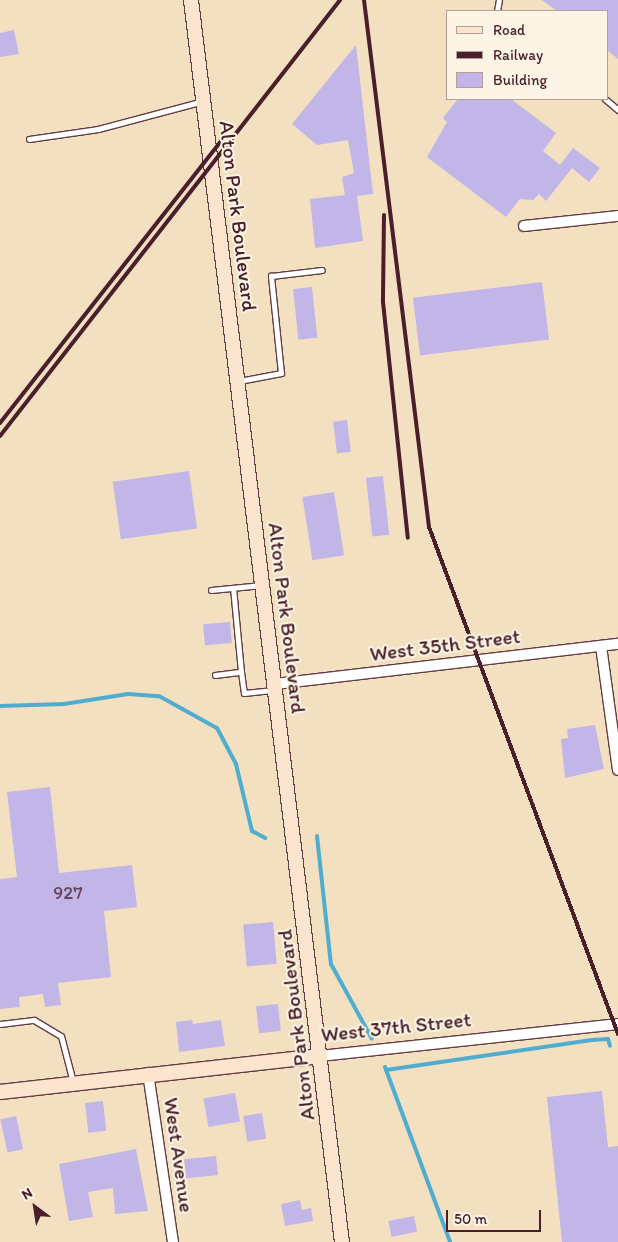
<!DOCTYPE html>
<style>
body{margin:0}
#map{position:relative;width:618px;height:1242px;overflow:hidden;background:#f2e0c1;font-family:Itim,sans-serif}
div>[style]{position:absolute}
.stream>*{height:4px;margin:-2px;padding:0 2px;transform-origin:2px;border-radius:2px;background:#51adcf}
.building>*{inset:0;background:#c2b6e8;transform-origin:0 0}
.roads{filter:drop-shadow(1px 0 #633c42) drop-shadow(-1px 0 #633c42) drop-shadow(0 1px #633c42) drop-shadow(0 -1px #633c42)}
.lane>*{height:5px;margin:-2.5px;padding:0 2.5px;transform-origin:2.5px;border-radius:2.5px;background:#fff}
.street>*{height:10px;margin:-5px;padding:0 5px;transform-origin:5px;border-radius:5px;background:#fff}
.secondary>*{height:14px;margin:-7px;padding:0 7px;transform-origin:7px;border-radius:7px;background:#fce5cf}
.rail>*{height:4px;margin:-2px;padding:0 2px;transform-origin:2px;border-radius:2px;background:#4a1f2b}
span{translate:-50% -50%;white-space:nowrap;text-align:center;line-height:1.15;-webkit-text-stroke:4px #fcf5e5;paint-order:stroke}
.number-label{font-size:19px;color:#68455a}
.number-label span{-webkit-text-stroke-width:0}
.street-label{font-size:21px;color:#4a1f2b}
.legend{position:absolute;left:446px;top:10px;width:162px;height:90px;box-sizing:border-box;background:#fcf5e5;border:1px solid #b59f9b;margin:0;padding:6px 9px;list-style:none;font-size:15px;color:#4a1f2b}
.legend li{display:flex;align-items:center;gap:10px;height:25px}
.legend b{width:25px;border:1px solid #b59f9b}
.north{position:absolute;left:10px;top:1182px;width:50px;height:50px;-webkit-text-stroke:4px #fcf5e5;paint-order:stroke;rotate:329deg;font-size:14px;font-weight:700;line-height:20px;text-align:center;color:#4a1f2b}
.north::after{content:'';display:block;margin:auto;width:18px;height:22px;background:#4a1f2b;clip-path:polygon(50% 0,100% 100%,50% 72%,0 100%)}
.scale{position:absolute;left:446px;top:1210px;width:95px;height:22px;box-sizing:border-box;border:2px solid #4a1f2b;border-top:0;padding-left:6px;font-size:15px;line-height:18px;white-space:nowrap;color:#4a1f2b;-webkit-text-stroke:4px #fcf5e5;paint-order:stroke}
</style>
<div id="map">
<div class="stream">
<div style="left:0;top:706px;width:64px;rotate:-1.8deg"></div>
<div style="left:64px;top:704px;width:65px;rotate:-8.9deg"></div>
<div style="left:128px;top:694px;width:31px;rotate:4deg"></div>
<div style="left:159px;top:696px;width:66px;rotate:28.9deg"></div>
<div style="left:217px;top:728px;width:41px;rotate:62.2deg"></div>
<div style="left:236px;top:764px;width:69px;rotate:76.6deg"></div>
<div style="left:252px;top:831px;width:15px;rotate:28deg"></div>
<div style="left:317px;top:836px;width:129px;rotate:83.8deg"></div>
<div style="left:331px;top:964px;width:85px;rotate:61.3deg"></div>
<div style="left:385px;top:1067px;width:187px;rotate:69.6deg"></div>
<div style="left:386px;top:1070px;width:208px;rotate:-8.3deg"></div>
<div style="left:592px;top:1040px;width:16px;rotate:-4deg"></div>
<div style="left:608px;top:1039px;width:7px;rotate:74deg"></div>
</div>
<div class="building">
<div style="clip-path:polygon(542px 0,618px 0,618px 59px,607px 50px,607px 11px,557px 11px)"></div>
<div style="clip-path:polygon(14px 30px,19px 54px,0 57px,0 33px)"></div>
<div style="clip-path:polygon(356px 45px,373px 194px,357px 196px,363px 241px,315px 248px,310px 199px,345px 195px,342px 177px,354px 173px,348px 140px,317px 145px,292px 124px)"></div>
<div style="clip-path:polygon(458px 99px,511px 99px,556px 133px,543px 151px,560px 165px,573px 148px,600px 168px,589px 182px,572px 168px,546px 201px,539px 194px,533px 200px,520px 199px,506px 217px,427px 157px,447px 122px,443px 118px)"></div>
<div style="left:542px;top:282px;width:58px;height:130px;rotate:83deg"></div>
<div style="left:312px;top:287px;width:51px;height:19px;rotate:84deg"></div>
<div style="left:347px;top:420px;width:32px;height:14px;rotate:83deg"></div>
<div style="left:189px;top:471px;width:58px;height:77px;rotate:82deg"></div>
<div style="left:383px;top:476px;width:59px;height:17px;rotate:84deg"></div>
<div style="left:334px;top:492px;width:64px;height:32px;rotate:81deg"></div>
<div style="left:230px;top:622px;width:21px;height:27px;rotate:85deg"></div>
<div style="clip-path:polygon(595px 725px,604px 769px,565px 778px,561px 739px,568px 738px,567px 729px)"></div>
<div style="clip-path:polygon(50px 787px,59px 873px,132px 865px,137px 907px,104px 911px,111px 977px,58px 983px,61px 1005px,45px 1007px,43px 994px,19px 997px,20px 1007px,0 1009px,0 879px,17px 877px,7px 792px)"></div>
<div style="left:273px;top:922px;width:42px;height:30px;rotate:85deg"></div>
<div style="left:278px;top:1004px;width:27px;height:22px;rotate:84deg"></div>
<div style="clip-path:polygon(192px 1020px,193px 1024px,221px 1020px,225px 1046px,179px 1052px,176px 1022px)"></div>
<div style="clip-path:polygon(602px 1091px,608px 1147px,618px 1146px,618px 1242px,562px 1242px,547px 1097px)"></div>
<div style="left:235px;top:1093px;width:29px;height:32px;rotate:80deg"></div>
<div style="left:103px;top:1101px;width:30px;height:18px;rotate:84deg"></div>
<div style="left:262px;top:1113px;width:26px;height:19px;rotate:81deg"></div>
<div style="left:16px;top:1116px;width:34px;height:16px;rotate:78deg"></div>
<div style="clip-path:polygon(136px 1149px,148px 1211px,115px 1214px,113px 1188px,88px 1192px,93px 1217px,69px 1221px,59px 1164px)"></div>
<div style="left:216px;top:1156px;width:19px;height:32px;rotate:84deg"></div>
<div style="clip-path:polygon(300px 1200px,302px 1210px,311px 1208px,313px 1221px,285px 1226px,281px 1204px)"></div>
<div style="left:414px;top:1216px;width:16px;height:26px;rotate:79deg"></div>
</div>
<div class="roads">
<div class="lane">
<div style="left:497px;top:11px;width:11px;rotate:-80deg"></div>
<div style="left:605px;top:99px;width:17px;rotate:40deg"></div>
<div style="left:29px;top:139px;width:70px;rotate:-8.2deg"></div>
<div style="left:98px;top:129px;width:109px;rotate:-14.9deg"></div>
<div style="left:239px;top:381px;width:43px;rotate:-10.8deg"></div>
<div style="left:281px;top:373px;width:98px;rotate:-95.9deg"></div>
<div style="left:271px;top:276px;width:51px;rotate:-6.7deg"></div>
<div style="left:211px;top:590px;width:51px;rotate:-5.6deg"></div>
<div style="left:241px;top:672px;width:21px;rotate:82deg"></div>
<div style="left:244px;top:693px;width:30px;rotate:-6deg"></div>
<div style="left:215px;top:675px;width:26px;rotate:-7deg"></div>
<div style="left:241px;top:672px;width:84px;rotate:-95.4deg"></div>
<div style="left:0;top:1024px;width:34px;rotate:-7deg"></div>
<div style="left:34px;top:1020px;width:31px;rotate:31deg"></div>
<div style="left:61px;top:1036px;width:48px;rotate:75.4deg"></div>
</div>
<div class="street">
<div style="left:524px;top:226px;width:95px;rotate:-6.1deg"></div>
<div style="left:601px;top:646px;width:125px;rotate:82.2deg"></div>
<div style="left:276px;top:684px;width:344px;rotate:-6.7deg"></div>
<div style="left:320px;top:1056px;width:300px;rotate:-6.1deg"></div>
<div style="left:148px;top:1073px;width:171px;rotate:81.6deg"></div>
</div>
<div class="secondary">
<div style="left:191px;top:0;width:1251px;rotate:83.07deg"></div>
<div style="left:0;top:1092px;width:322px;rotate:-6.4deg"></div>
</div>
</div>
<div class="rail">
<div style="left:364px;top:0;width:531px;rotate:82.97deg"></div>
<div style="left:429px;top:527px;width:541px;rotate:69.56deg"></div>
<div style="left:384px;top:215px;width:87px;rotate:90.7deg"></div>
<div style="left:383px;top:302px;width:237px;rotate:84deg"></div>
<div style="left:0;top:423px;width:365px;rotate:-51.9deg"></div>
<div style="left:0;top:436px;width:553px;rotate:-52.05deg"></div>
</div>
<div class="number-label">
<span style="left:68px;top:893px">927</span>
</div>
<div class="street-label">
<span style="left:238px;top:216px;rotate:83deg">Alton Park Boulevard</span>
<span style="left:287px;top:618px;rotate:83deg">Alton Park Boulevard</span>
<span style="left:445px;top:645px;rotate:-7deg">West 35th Street</span>
<span style="left:296px;top:1025px;rotate:-97deg">Alton Park Boulevard</span>
<span style="left:396px;top:1027px;rotate:-6deg">West 37th Street</span>
<span style="left:179px;top:1155px;rotate:82deg">West Avenue</span>
</div>
<ul class="legend">
<li><b style="height:6px;background:#fce5cf"></b>Road</li>
<li><b style="height:6px;background:#4a1f2b"></b>Railway</li>
<li><b style="height:14px;background:#c2b6e8"></b>Building</li>
</ul>
<div class="north">N</div>
<div class="scale">50 m</div>
</div>
